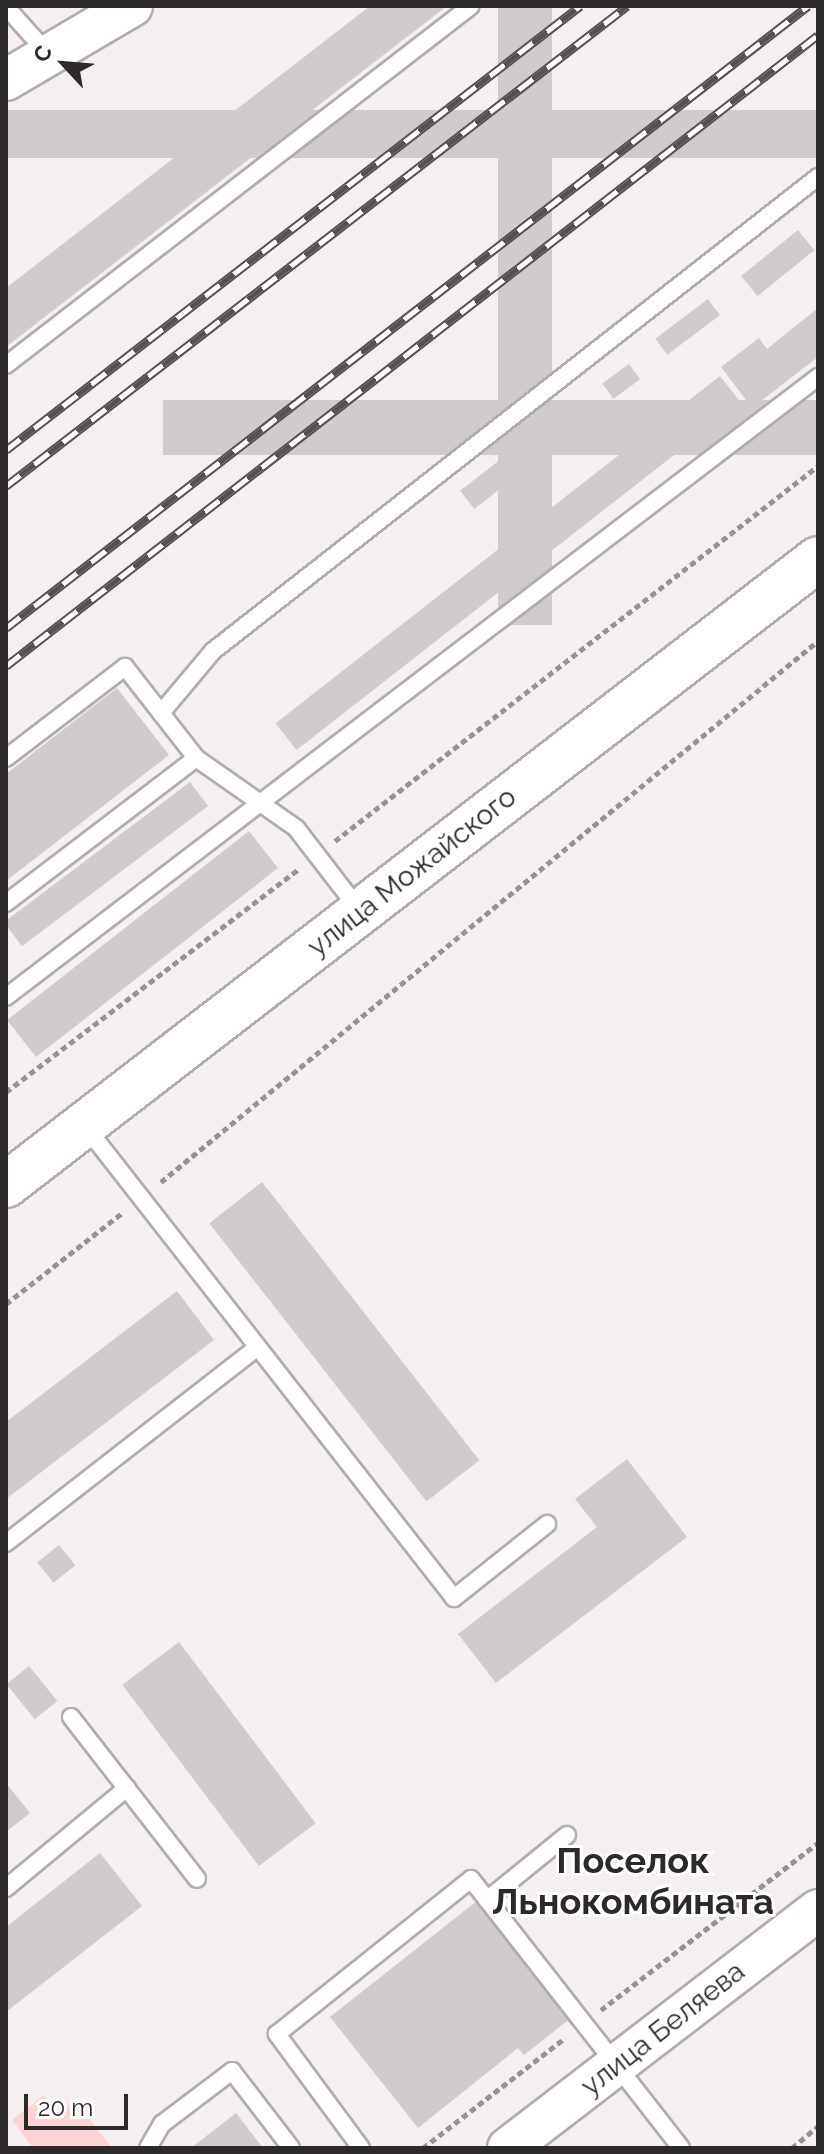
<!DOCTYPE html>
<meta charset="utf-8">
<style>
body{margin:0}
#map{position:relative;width:824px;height:2154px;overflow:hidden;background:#f6efef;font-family:Raleway,sans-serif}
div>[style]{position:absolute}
.green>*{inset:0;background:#fcd4d3}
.building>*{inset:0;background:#d2cbcb;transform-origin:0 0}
.path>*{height:5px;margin-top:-2.5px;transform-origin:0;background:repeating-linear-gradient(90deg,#979393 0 6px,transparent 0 10px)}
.roads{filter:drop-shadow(2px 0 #b3acac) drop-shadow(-2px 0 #b3acac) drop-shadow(0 2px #b3acac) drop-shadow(0 -2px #b3acac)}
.service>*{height:16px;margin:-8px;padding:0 8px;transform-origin:8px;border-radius:8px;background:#fff}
.tertiary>*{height:40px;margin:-20px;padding:0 20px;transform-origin:20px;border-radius:20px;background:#fff}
.secondary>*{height:44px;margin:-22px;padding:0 22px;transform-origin:22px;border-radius:22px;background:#fff}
.rail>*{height:9px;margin-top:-4.5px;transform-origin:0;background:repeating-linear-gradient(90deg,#fff 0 18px,#545151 0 36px);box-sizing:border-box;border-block:2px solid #545151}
span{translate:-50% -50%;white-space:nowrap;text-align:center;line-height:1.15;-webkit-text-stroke:6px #fff;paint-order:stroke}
.street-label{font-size:28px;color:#2b2929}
.district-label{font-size:36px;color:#2b2929;font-weight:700}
.frame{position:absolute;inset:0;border:8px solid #2b2929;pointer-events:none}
.north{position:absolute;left:24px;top:24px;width:80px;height:80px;-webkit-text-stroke:6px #fff;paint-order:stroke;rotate:296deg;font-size:22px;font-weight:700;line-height:32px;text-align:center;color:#2b2929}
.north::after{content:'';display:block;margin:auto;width:28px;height:36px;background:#2b2929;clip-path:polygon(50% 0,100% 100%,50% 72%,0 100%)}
.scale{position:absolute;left:24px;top:2094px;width:104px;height:36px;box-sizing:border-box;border:4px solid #2b2929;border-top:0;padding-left:10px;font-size:24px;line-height:28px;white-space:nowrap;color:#2b2929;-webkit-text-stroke:6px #fff;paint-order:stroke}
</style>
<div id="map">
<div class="green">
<div style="clip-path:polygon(44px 2095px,58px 2113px,75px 2100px,112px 2148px,33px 2148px,12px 2120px)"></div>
</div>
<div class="building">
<div style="clip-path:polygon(370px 6px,447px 6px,6px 347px,6px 288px)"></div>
<div style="left:498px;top:6px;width:54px;height:619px"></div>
<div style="left:818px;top:110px;width:48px;height:830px;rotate:90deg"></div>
<div style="left:798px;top:230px;width:26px;height:73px;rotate:51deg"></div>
<div style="left:708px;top:299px;width:20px;height:66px;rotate:53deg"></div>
<div style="clip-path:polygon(818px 308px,818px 357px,752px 408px,721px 367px,759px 338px,767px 349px)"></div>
<div style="left:629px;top:364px;width:19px;height:33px;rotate:54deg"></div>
<div style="left:720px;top:376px;width:34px;height:564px;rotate:52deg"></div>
<div style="left:818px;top:400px;width:55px;height:655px;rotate:90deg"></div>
<div style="left:524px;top:441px;width:23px;height:81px;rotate:52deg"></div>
<div style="clip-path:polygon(117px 688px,169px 755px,6px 881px,6px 774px)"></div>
<div style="left:190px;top:782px;width:30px;height:233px;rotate:53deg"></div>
<div style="left:249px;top:831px;width:47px;height:307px;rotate:52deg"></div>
<div style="left:262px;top:1182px;width:353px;height:67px;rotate:52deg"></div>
<div style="clip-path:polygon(177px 1291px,214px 1340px,6px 1499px,6px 1422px)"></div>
<div style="clip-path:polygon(627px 1459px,687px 1537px,496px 1683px,458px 1634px,597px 1527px,575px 1499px)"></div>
<div style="left:59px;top:1545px;width:26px;height:28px;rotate:51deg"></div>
<div style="left:179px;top:1642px;width:227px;height:71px;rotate:53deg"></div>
<div style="left:29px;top:1666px;width:45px;height:29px;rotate:51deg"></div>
<div style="clip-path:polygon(6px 1783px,30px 1813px,6px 1832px)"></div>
<div style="clip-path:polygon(100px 1853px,142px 1906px,6px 2012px,6px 1927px)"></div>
<div style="clip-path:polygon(478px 1900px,571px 2018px,524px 2055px,518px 2048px,418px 2128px,330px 2017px)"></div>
<div style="clip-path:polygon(236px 2113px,263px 2148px,191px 2148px)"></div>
</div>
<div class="path">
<div style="left:335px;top:841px;width:611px;rotate:-37.83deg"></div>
<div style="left:6px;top:1092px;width:368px;rotate:-37.3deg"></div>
<div style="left:161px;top:1182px;width:851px;rotate:-39.47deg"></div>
<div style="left:6px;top:1304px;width:147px;rotate:-38.1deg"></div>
<div style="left:601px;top:2010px;width:274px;rotate:-37.6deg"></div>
<div style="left:423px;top:2148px;width:180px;rotate:-37.8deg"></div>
<div style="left:792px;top:2148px;width:34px;rotate:-40deg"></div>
</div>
<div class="roads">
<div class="service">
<div style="left:6px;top:7px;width:66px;rotate:48.1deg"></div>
<div style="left:6px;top:365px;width:587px;rotate:-37.67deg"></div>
<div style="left:161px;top:713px;width:81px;rotate:-50deg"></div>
<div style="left:213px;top:651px;width:769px;rotate:-38.08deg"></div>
<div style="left:6px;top:758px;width:150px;rotate:-37.4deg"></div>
<div style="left:125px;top:667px;width:115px;rotate:52deg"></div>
<div style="left:196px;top:758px;width:122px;rotate:35deg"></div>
<div style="left:296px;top:828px;width:105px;rotate:52.4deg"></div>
<div style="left:6px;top:903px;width:239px;rotate:-37.3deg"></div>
<div style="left:6px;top:997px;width:1022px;rotate:-37.36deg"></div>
<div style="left:85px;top:1126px;width:599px;rotate:51.98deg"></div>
<div style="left:454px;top:1598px;width:119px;rotate:-38.5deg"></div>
<div style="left:6px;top:1543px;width:316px;rotate:-37.9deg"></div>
<div style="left:71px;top:1717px;width:205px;rotate:52.1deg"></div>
<div style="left:6px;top:1888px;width:157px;rotate:-39.6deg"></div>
<div style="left:487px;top:1900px;width:103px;rotate:-39.1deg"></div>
<div style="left:148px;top:2148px;width:28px;rotate:-60deg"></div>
<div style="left:162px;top:2124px;width:88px;rotate:-37.1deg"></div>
<div style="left:232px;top:2071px;width:97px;rotate:52.5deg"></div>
<div style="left:361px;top:2148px;width:142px;rotate:-126.4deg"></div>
<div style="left:277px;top:2034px;width:248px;rotate:-38.6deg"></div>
<div style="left:471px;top:1879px;width:341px;rotate:52deg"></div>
</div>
<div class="tertiary">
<div style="left:6px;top:80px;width:146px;rotate:-30.4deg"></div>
<div style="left:508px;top:2148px;width:391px;rotate:-37.5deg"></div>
</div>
<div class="secondary">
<div style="left:6px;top:1185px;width:1025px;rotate:-37.63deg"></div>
</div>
</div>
<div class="rail">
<div style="left:6px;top:450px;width:726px;rotate:-37.72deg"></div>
<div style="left:6px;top:486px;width:785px;rotate:-37.7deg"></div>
<div style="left:6px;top:628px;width:1015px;rotate:-37.8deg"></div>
<div style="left:6px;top:666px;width:1028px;rotate:-37.85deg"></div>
</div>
<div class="street-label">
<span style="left:412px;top:872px;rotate:-38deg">улица Можайского</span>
<span style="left:663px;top:2029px;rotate:-38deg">улица Беляева</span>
</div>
<div class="district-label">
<span style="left:633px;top:1881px">Поселок<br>Льнокомбината</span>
</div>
<div class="frame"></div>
<div class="north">С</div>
<div class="scale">20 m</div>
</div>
